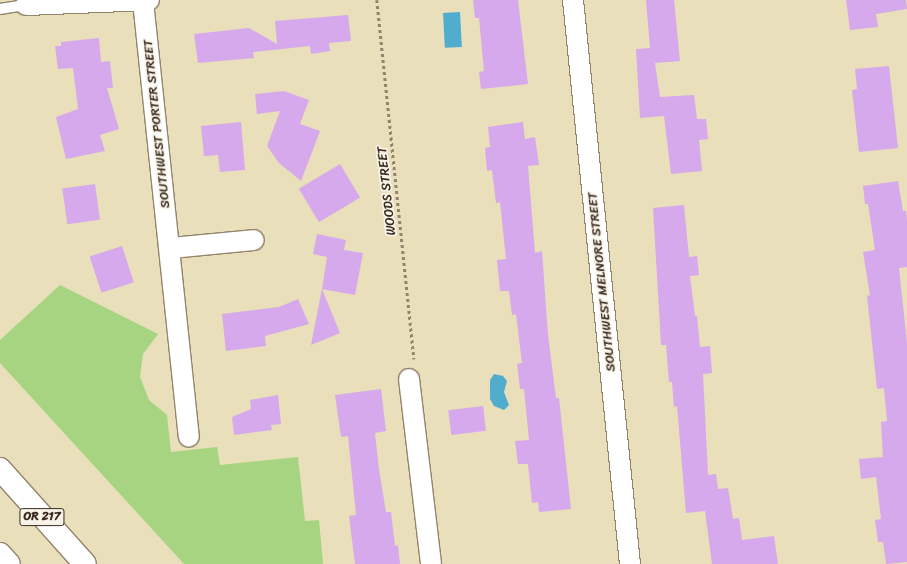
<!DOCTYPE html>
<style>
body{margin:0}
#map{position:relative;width:907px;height:564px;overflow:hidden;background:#e9dfba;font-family:Sriracha,sans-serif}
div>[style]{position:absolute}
.green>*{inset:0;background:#a6d481}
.water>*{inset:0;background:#50adce;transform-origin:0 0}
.building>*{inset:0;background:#d5a9eb;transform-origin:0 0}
.path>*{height:2.5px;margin-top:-1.25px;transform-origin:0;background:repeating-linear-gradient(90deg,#92846c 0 3px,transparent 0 6px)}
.roads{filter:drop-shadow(1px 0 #92846c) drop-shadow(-1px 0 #92846c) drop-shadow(0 1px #92846c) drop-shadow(0 -1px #92846c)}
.service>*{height:10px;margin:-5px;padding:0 5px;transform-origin:5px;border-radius:5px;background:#fff}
.minor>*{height:20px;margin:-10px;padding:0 10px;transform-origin:10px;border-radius:10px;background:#fff}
.motorway>*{height:22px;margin:-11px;padding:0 11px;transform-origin:11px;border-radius:11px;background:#fff}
span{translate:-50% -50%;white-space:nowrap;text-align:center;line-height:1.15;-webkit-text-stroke:3.5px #f7f3e8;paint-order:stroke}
.shield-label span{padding:1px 3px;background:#f7f3e8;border:1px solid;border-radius:3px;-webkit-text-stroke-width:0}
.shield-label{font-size:12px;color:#3b2a1e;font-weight:700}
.street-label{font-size:13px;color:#3b2a1e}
</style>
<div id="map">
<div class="green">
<div style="clip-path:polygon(60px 285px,158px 334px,143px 354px,140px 377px,149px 400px,167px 415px,171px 452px,217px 447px,220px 465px,298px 457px,305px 521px,319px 520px,323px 564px,184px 564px,0 363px,0 340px)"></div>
</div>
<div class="water">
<div style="left:460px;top:12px;width:35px;height:17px;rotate:87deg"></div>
<div style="clip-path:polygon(494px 374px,503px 376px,507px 381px,504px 392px,509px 405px,504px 410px,494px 406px,490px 399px,490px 380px)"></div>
</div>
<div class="building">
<div style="clip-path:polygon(473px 0,518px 0,528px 84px,481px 89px,479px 72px,484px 71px,479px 18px,475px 18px)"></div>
<div style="clip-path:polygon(646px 0,674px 0,680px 61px,655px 63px,660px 97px,694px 95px,697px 119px,706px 119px,708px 139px,699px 140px,702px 171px,671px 174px,664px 116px,640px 118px,636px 49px,650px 48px)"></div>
<div style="clip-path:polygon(846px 0,906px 0,907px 9px,876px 14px,878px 27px,850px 30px)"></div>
<div style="clip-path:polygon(348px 15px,351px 41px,329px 43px,330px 51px,311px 54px,310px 46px,253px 52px,254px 58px,198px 63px,194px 34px,249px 28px,277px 44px,275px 21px)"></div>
<div style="clip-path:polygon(99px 38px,101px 62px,110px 61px,113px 88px,107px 88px,119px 129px,100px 135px,105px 151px,66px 159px,56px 117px,78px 109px,73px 68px,58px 69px,55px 46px,61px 46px,61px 42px)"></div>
<div style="clip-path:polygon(889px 66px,898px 148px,859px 152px,852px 90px,857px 89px,855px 69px)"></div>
<div style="clip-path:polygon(284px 91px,309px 100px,300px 124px,320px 131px,301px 181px,279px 163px,267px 146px,280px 111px,257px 114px,255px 94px)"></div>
<div style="clip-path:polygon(241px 122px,245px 170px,220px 172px,218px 155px,204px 156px,201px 126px)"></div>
<div style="clip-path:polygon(523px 122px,525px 139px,535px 137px,539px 165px,528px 166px,535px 253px,542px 251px,548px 335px,556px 398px,559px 398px,571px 509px,539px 512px,538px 502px,532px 503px,528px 464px,518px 464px,515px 441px,529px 440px,524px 389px,520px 389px,517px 364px,522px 363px,516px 314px,512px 315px,509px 291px,500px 291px,497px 260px,506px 259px,500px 202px,496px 203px,492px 170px,487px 171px,485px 148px,490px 147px,488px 127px)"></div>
<div style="left:340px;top:164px;width:39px;height:48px;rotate:59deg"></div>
<div style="clip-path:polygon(898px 181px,903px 211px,906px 211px,907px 220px,907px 267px,899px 268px,907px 343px,907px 562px,886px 564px,883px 542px,878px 542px,875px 520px,881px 519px,876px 477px,861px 479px,859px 459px,883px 457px,881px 422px,887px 421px,884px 388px,877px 389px,867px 296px,870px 295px,863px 252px,875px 250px,868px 204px,865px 204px,863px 186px)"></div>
<div style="left:95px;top:184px;width:36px;height:33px;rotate:82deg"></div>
<div style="clip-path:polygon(684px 205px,689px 257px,697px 256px,699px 275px,690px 276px,695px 316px,697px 316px,700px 347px,710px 346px,712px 373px,703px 374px,708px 475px,716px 474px,718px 489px,728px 488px,733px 519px,739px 518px,742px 540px,774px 536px,778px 564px,712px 564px,705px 511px,686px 513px,677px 406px,674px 407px,672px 382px,669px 382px,666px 345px,661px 345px,653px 208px)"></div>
<div style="clip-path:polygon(317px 234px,346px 240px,344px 250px,363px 253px,355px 295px,322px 289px,327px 257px,313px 254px)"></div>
<div style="left:122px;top:246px;width:38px;height:34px;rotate:72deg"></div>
<div style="clip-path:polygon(322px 289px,340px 333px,311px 345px)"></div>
<div style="clip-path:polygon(298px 299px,309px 324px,265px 336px,266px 346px,226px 351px,222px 314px,279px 307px)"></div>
<div style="clip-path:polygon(381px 389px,386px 431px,375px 433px,379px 469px,386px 512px,391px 512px,395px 546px,398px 545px,400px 564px,355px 564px,349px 516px,356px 515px,348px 436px,341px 437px,335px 395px)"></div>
<div style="clip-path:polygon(278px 395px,281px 424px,271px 425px,272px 430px,234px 435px,232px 417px,251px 409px,250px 400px)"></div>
<div style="left:483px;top:406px;width:25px;height:35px;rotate:83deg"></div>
</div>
<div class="path">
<div style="left:377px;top:0;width:361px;rotate:84.1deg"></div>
</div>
<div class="roads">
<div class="service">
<div style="left:0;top:9px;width:26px;rotate:-9deg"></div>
</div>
<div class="minor">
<div style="left:573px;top:0;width:567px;rotate:84.23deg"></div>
<div style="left:143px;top:1px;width:438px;rotate:84deg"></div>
<div style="left:26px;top:5px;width:123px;rotate:-2.3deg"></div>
<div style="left:171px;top:248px;width:83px;rotate:-5.5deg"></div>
<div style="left:409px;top:379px;width:186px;rotate:83.2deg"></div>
</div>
<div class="motorway">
<div style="left:0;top:469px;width:127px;rotate:48.2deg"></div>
<div style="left:0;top:554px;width:13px;rotate:48deg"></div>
</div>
</div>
<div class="shield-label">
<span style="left:42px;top:517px">OR 217</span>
</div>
<div class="street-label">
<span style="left:157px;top:124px;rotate:-96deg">SOUTHWEST PORTER STREET</span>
<span style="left:387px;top:191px;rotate:-96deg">WOODS STREET</span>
<span style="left:602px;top:282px;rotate:-96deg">SOUTHWEST MELNORE STREET</span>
</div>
</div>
